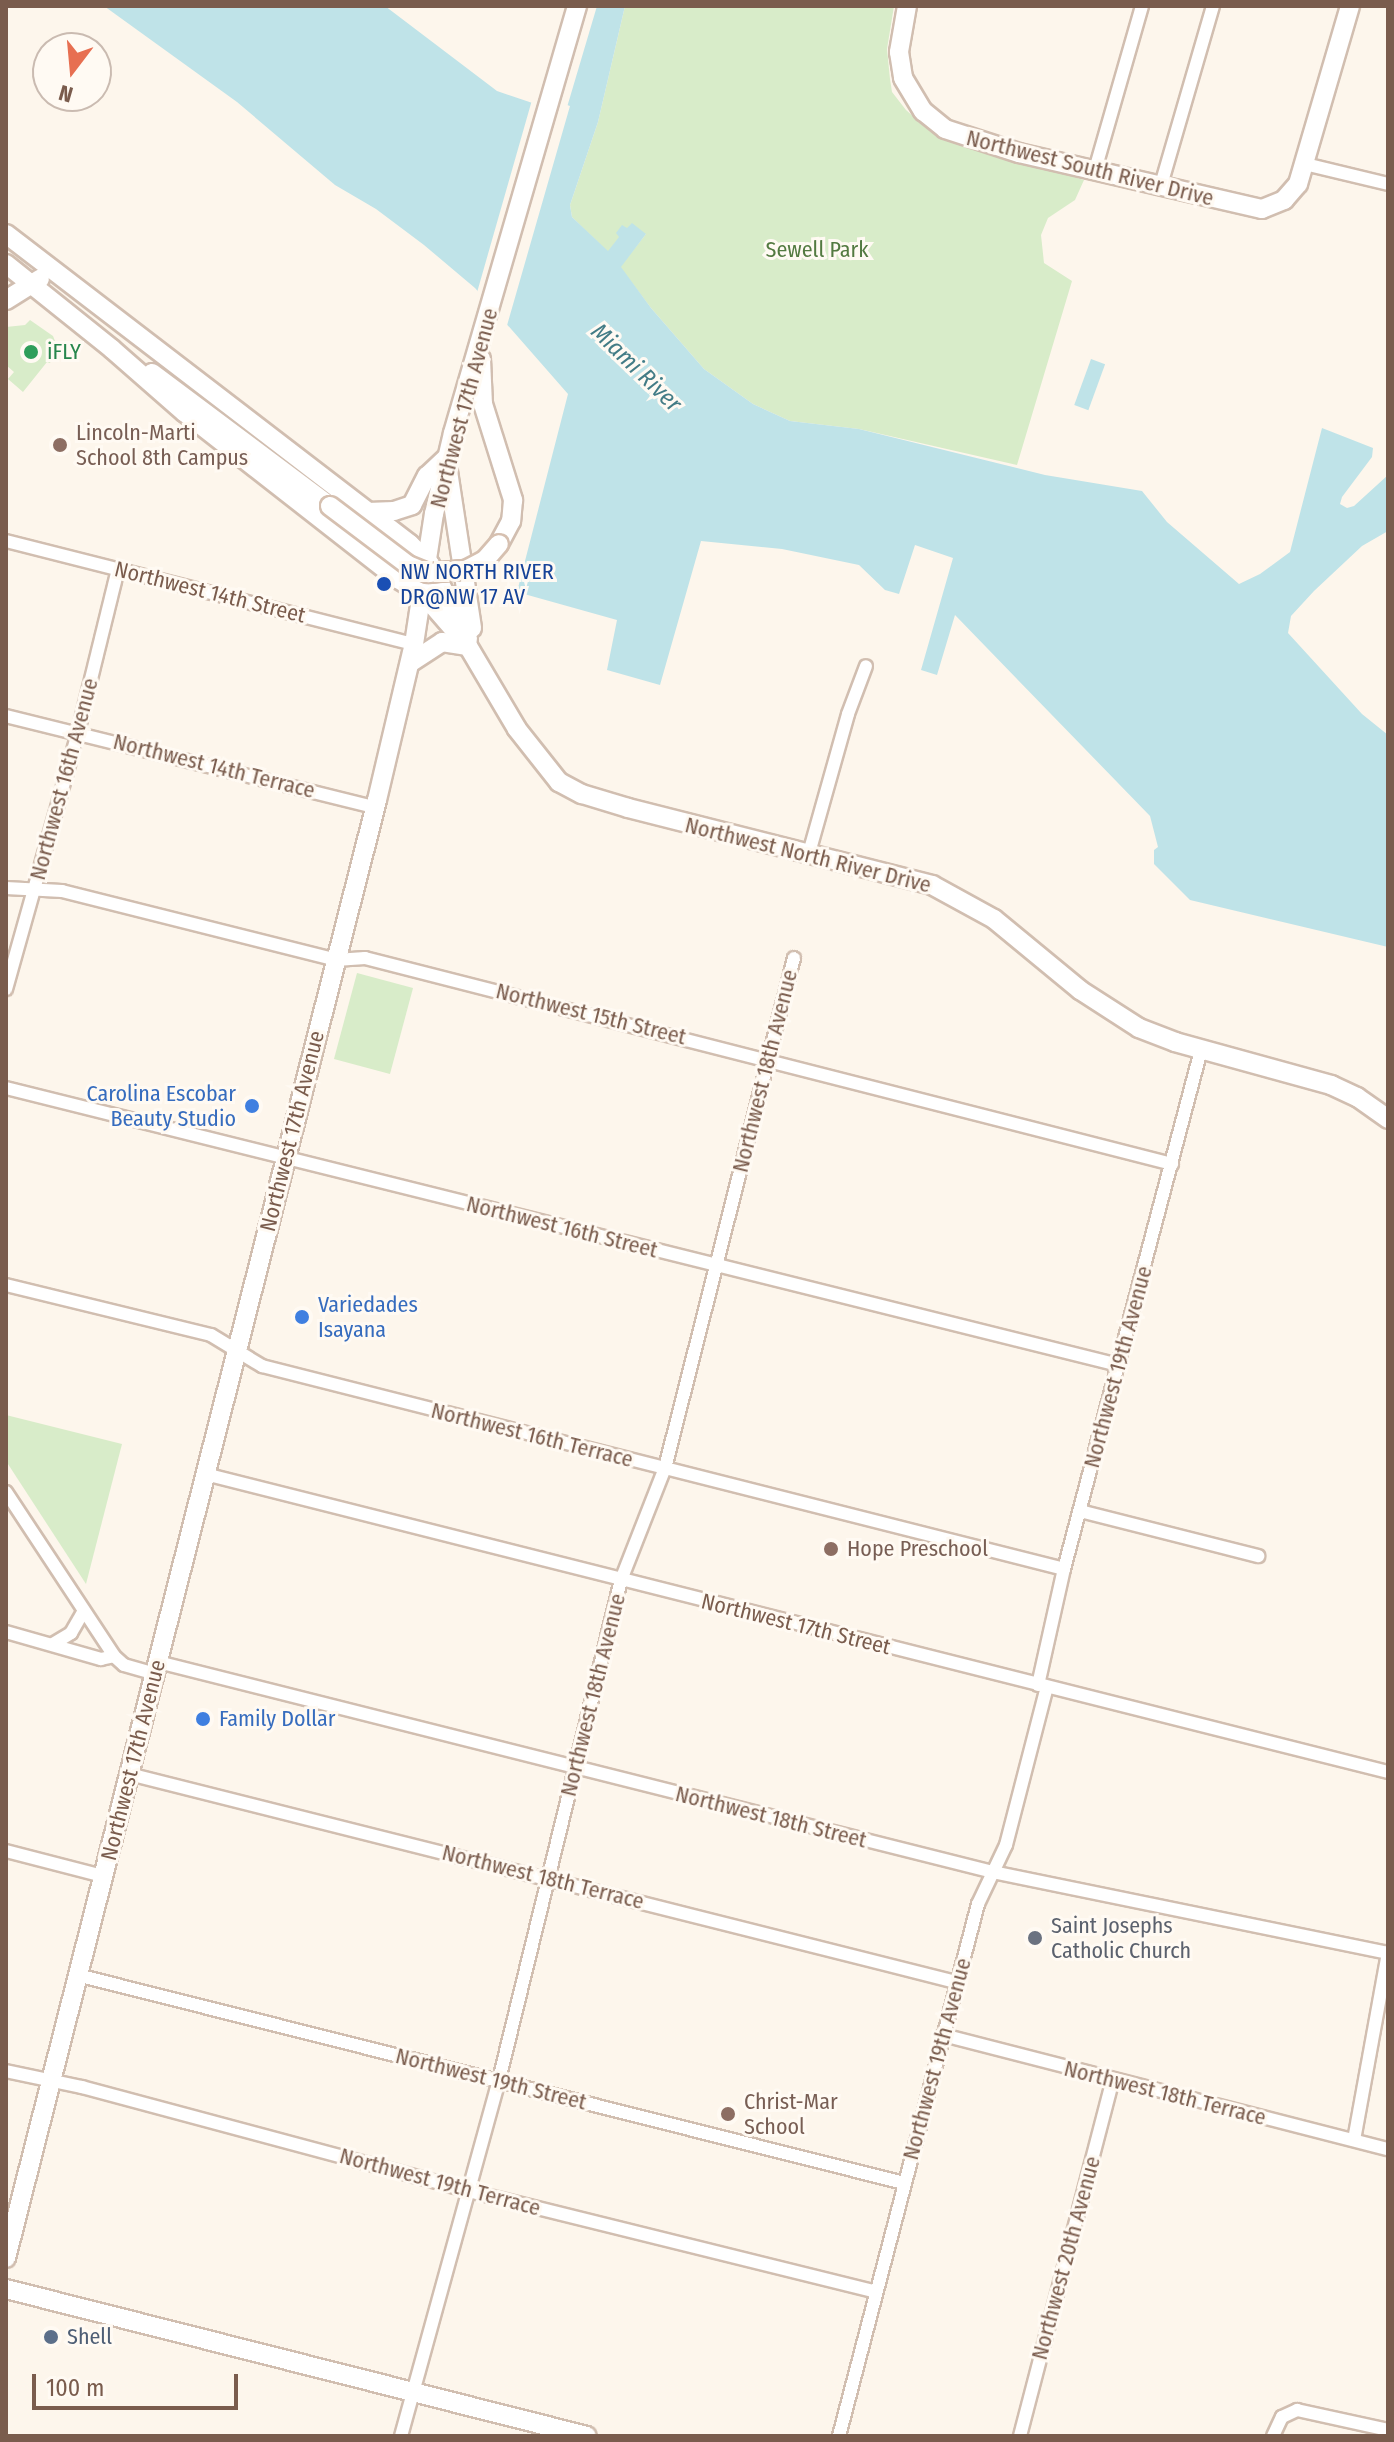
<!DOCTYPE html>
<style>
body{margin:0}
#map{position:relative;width:1394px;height:2442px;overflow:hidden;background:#fdf6ec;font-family:"Fira Sans Condensed",sans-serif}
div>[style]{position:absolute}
.green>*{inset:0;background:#d8ecc9;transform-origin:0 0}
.water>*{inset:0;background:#bfe3e8;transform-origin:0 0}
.pier>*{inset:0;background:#fdf6ec}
.roads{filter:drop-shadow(2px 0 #d1beb0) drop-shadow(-2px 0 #d1beb0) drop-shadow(0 2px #d1beb0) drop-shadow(0 -2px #d1beb0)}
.street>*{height:12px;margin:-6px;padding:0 6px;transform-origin:6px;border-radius:6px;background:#fff}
.secondary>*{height:18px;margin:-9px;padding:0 9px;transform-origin:9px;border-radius:9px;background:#fff}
.bridges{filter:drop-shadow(2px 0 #d6c0b0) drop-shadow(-2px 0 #d6c0b0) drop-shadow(0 2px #d6c0b0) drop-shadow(0 -2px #d6c0b0)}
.secondary-bridge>*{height:18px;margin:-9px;padding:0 9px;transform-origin:9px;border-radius:9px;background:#fff}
.dots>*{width:22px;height:22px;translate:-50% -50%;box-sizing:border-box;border:4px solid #fffaf3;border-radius:50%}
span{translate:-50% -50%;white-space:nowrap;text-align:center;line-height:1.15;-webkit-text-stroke:6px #fffaf3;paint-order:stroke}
.street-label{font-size:22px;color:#7a5c4d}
.park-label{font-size:22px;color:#537a41}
.leisure-label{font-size:22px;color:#27864d}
.left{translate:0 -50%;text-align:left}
.education-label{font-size:22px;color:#785e54}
.transit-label{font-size:22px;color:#164399}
.shop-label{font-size:22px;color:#366cbe}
.right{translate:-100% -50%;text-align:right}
.worship-label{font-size:22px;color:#5b616d}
.service-label{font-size:22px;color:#4e5e75}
.water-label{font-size:24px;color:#437c86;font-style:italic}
.frame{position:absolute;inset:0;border:8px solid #7a5c4d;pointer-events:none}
.north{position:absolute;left:32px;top:32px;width:80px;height:80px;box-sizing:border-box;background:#fffaf3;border:2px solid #cabbb1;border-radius:50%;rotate:196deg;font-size:22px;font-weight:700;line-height:32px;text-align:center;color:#7a5c4d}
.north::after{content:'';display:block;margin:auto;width:28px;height:36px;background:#e76f51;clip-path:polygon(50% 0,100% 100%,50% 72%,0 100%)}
.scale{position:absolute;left:32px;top:2374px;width:206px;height:36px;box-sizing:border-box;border:4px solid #7a5c4d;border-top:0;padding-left:10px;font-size:24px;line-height:28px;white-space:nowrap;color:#7a5c4d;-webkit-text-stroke:6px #fffaf3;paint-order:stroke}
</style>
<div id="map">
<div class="green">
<div style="clip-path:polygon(625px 6px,894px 6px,887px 49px,890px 79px,892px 92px,906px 110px,925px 127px,954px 141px,1084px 180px,1075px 200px,1048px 218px,1041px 235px,1044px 263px,1072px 281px,1017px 465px,859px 429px,790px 421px,753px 404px,704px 369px,651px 308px,620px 267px,646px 234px,620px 237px,608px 252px,572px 217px,570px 205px,598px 122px)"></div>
<div style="clip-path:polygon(30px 320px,53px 336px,57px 346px,50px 363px,47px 362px,23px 392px,8px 379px,14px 372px,6px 365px,6px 327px,25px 325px)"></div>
<div style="left:357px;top:973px;width:58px;height:89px;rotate:15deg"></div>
<div style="clip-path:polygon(6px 1415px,122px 1444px,86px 1584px,6px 1461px)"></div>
</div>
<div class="water">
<div style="clip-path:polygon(104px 6px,385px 6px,497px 91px,565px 114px,597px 6px,625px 6px,598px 122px,570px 205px,572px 217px,608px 251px,619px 237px,616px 233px,622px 225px,627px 228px,632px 223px,646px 234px,621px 267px,651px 308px,704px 369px,753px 404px,790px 421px,859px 429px,1045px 475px,1142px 491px,1167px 522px,1239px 584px,1260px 574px,1290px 552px,1322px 428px,1373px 448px,1372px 457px,1342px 497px,1340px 504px,1347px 508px,1354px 506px,1388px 475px,1388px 531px,1362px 546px,1314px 591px,1291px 616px,1288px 633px,1362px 714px,1388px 735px,1388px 947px,1190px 900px,1154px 864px,1154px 850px,1158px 847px,1150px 816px,955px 615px,937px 675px,921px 670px,953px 558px,915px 545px,899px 594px,885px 590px,859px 565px,782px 549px,701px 541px,660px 685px,607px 670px,617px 620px,517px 592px,568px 394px,475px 288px,424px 245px,376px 209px,335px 185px,237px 102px)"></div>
<div style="left:1091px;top:359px;width:15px;height:49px;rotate:20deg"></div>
</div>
<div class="pier">
<div style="clip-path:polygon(532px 100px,563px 109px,564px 104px,570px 106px,506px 329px,476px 296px)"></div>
</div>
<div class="roads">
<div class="street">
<div style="left:1305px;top:164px;width:85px;rotate:13.5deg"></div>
<div style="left:1095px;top:170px;width:171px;rotate:-74deg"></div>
<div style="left:1161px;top:185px;width:186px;rotate:-73.8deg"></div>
<div style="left:6px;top:541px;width:421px;rotate:14.2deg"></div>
<div style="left:6px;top:716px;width:380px;rotate:13.9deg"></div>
<div style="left:809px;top:853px;width:144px;rotate:-74.3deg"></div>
<div style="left:848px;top:714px;width:51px;rotate:-69.4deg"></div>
<div style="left:6px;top:888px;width:56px;rotate:3.1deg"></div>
<div style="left:62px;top:891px;width:283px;rotate:14.1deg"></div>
<div style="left:336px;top:960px;width:29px;rotate:-4deg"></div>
<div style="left:365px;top:958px;width:833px;rotate:14.32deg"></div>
<div style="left:6px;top:989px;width:267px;rotate:-74.3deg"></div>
<div style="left:78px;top:732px;width:168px;rotate:-76.2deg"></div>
<div style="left:6px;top:1088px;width:1147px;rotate:13.98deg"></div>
<div style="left:6px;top:1285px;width:211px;rotate:13.7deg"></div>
<div style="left:211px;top:1335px;width:60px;rotate:31.3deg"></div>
<div style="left:262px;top:1366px;width:827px;rotate:14.2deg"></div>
<div style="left:205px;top:1474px;width:1220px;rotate:14.14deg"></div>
<div style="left:6px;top:1492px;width:196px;rotate:56.6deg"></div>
<div style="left:114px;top:1656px;width:13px;rotate:42deg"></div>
<div style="left:124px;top:1665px;width:32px;rotate:16deg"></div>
<div style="left:1080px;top:1511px;width:184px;rotate:14.2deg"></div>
<div style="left:6px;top:1632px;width:99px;rotate:15.9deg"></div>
<div style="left:101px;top:1659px;width:13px;rotate:-13deg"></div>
<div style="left:53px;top:1644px;width:21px;rotate:-31deg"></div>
<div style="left:71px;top:1633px;width:24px;rotate:-60deg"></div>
<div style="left:158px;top:1662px;width:861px;rotate:14.12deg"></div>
<div style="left:993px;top:1872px;width:403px;rotate:11.6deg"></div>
<div style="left:1038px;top:1685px;width:119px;rotate:-77.4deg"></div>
<div style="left:1064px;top:1569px;width:537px;rotate:-75.21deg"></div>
<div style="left:129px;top:1774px;width:853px;rotate:14.12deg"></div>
<div style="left:6px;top:1851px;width:100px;rotate:14.5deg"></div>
<div style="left:77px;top:1975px;width:853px;rotate:14.12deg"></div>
<div style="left:943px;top:2035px;width:459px;rotate:14.4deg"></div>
<div style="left:6px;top:2071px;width:78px;rotate:11.9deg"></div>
<div style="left:82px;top:2087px;width:401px;rotate:15deg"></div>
<div style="left:469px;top:2191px;width:419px;rotate:13.9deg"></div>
<div style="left:1354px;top:2140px;width:191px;rotate:-79.7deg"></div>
<div style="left:401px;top:2436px;width:369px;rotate:-74.6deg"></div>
<div style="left:499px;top:2080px;width:515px;rotate:-76.29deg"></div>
<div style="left:621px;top:1580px;width:120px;rotate:-68.6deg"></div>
<div style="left:665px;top:1468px;width:526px;rotate:-75.81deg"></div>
<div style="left:839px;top:2436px;width:550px;rotate:-75.36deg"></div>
<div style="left:978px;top:1904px;width:65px;rotate:-64.6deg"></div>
<div style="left:1006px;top:1845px;width:163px;rotate:-75.5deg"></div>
<div style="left:1020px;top:2436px;width:368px;rotate:-75.4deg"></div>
<div style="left:1273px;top:2436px;width:21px;rotate:-65deg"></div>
<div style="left:1282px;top:2417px;width:17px;rotate:-25deg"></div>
<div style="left:1297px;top:2410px;width:93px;rotate:12.4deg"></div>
</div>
<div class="secondary">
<div style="left:907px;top:6px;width:47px;rotate:99.9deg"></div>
<div style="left:899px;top:52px;width:26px;rotate:81deg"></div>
<div style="left:903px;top:78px;width:39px;rotate:59deg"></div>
<div style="left:923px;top:111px;width:28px;rotate:39deg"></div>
<div style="left:945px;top:129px;width:78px;rotate:18deg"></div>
<div style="left:1019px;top:153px;width:249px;rotate:13deg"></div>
<div style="left:1262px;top:209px;width:24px;rotate:-22deg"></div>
<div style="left:1284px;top:200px;width:21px;rotate:-49deg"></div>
<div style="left:1298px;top:184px;width:185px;rotate:-73.7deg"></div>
<div style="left:6px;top:234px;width:509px;rotate:37.5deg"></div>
<div style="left:410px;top:544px;width:28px;rotate:45deg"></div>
<div style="left:430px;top:564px;width:84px;rotate:63.1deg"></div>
<div style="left:6px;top:264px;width:136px;rotate:38.7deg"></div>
<div style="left:112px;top:349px;width:96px;rotate:41.2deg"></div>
<div style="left:184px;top:412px;width:271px;rotate:38deg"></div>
<div style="left:398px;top:579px;width:29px;rotate:31deg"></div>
<div style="left:423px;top:594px;width:69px;rotate:49.1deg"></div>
<div style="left:468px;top:646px;width:96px;rotate:59.4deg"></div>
<div style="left:517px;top:729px;width:68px;rotate:51.6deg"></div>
<div style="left:559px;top:782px;width:26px;rotate:28deg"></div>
<div style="left:582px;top:794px;width:48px;rotate:16.9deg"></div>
<div style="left:628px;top:808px;width:314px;rotate:14.2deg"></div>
<div style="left:932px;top:885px;width:71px;rotate:28.7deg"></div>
<div style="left:994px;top:919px;width:112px;rotate:39.5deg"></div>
<div style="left:1080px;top:990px;width:70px;rotate:32.8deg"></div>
<div style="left:1139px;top:1028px;width:39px;rotate:21deg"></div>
<div style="left:1175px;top:1042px;width:162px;rotate:15.4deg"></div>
<div style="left:1331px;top:1085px;width:29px;rotate:25deg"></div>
<div style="left:1357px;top:1097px;width:38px;rotate:35deg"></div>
<div style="left:6px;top:300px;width:40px;rotate:-32deg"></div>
<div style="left:481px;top:359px;width:45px;rotate:87.5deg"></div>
<div style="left:483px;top:404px;width:101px;rotate:72.6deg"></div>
<div style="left:513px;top:500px;width:21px;rotate:95deg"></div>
<div style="left:511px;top:521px;width:26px;rotate:118deg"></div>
<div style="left:152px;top:373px;width:222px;rotate:36.8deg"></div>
<div style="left:448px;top:471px;width:159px;rotate:81.3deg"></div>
<div style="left:368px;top:512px;width:26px;rotate:-2deg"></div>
<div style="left:394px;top:511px;width:19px;rotate:-18deg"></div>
<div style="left:412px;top:505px;width:33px;rotate:-63deg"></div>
<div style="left:427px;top:476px;width:25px;rotate:-43deg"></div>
<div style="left:410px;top:663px;width:38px;rotate:-33deg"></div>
<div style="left:442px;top:642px;width:26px;rotate:9deg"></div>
<div style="left:6px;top:2258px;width:1504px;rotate:-75.72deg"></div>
<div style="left:377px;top:800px;width:160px;rotate:-76.7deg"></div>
<div style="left:414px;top:644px;width:132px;rotate:-81.3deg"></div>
<div style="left:434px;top:514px;width:83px;rotate:-76.8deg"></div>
<div style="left:453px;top:433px;width:445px;rotate:-73.8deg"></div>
<div style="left:6px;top:2289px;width:599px;rotate:14.2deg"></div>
</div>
</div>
<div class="bridges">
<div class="secondary-bridge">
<div style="left:330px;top:506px;width:98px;rotate:37.1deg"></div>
<div style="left:408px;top:565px;width:22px;rotate:22deg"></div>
<div style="left:428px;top:573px;width:38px;rotate:-5deg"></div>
<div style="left:466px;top:570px;width:21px;rotate:-28deg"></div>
<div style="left:485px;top:560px;width:21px;rotate:-49deg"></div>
</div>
</div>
<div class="dots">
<div style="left:31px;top:352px;background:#2e9e5b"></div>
<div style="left:60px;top:445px;background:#8d6e63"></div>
<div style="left:384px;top:584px;background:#1a4fb4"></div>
<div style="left:252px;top:1106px;background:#3f7fe0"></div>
<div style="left:302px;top:1317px;background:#3f7fe0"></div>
<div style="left:831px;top:1549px;background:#8d6e63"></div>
<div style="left:203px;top:1719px;background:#3f7fe0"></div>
<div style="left:1035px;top:1938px;background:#6b7280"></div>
<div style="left:728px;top:2114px;background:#8d6e63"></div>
<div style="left:51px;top:2337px;background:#5c6f8a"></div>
</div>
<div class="street-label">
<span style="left:1090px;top:168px;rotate:14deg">Northwest South River Drive</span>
<span style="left:464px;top:408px;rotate:-75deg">Northwest 17th Avenue</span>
<span style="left:210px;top:592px;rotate:14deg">Northwest 14th Street</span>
<span style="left:214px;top:766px;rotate:14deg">Northwest 14th Terrace</span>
<span style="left:64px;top:779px;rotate:-75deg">Northwest 16th Avenue</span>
<span style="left:808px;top:855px;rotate:14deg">Northwest North River Drive</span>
<span style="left:591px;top:1014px;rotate:14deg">Northwest 15th Street</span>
<span style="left:765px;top:1071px;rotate:-76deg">Northwest 18th Avenue</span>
<span style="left:292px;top:1131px;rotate:-76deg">Northwest 17th Avenue</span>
<span style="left:562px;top:1227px;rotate:14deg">Northwest 16th Street</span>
<span style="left:1118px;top:1367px;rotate:-75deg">Northwest 19th Avenue</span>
<span style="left:532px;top:1435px;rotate:14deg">Northwest 16th Terrace</span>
<span style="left:796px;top:1624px;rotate:14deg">Northwest 17th Street</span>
<span style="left:593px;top:1695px;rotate:-76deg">Northwest 18th Avenue</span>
<span style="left:133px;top:1760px;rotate:-76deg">Northwest 17th Avenue</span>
<span style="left:771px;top:1817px;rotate:14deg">Northwest 18th Street</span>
<span style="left:543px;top:1877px;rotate:14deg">Northwest 18th Terrace</span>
<span style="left:937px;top:2059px;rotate:-75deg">Northwest 19th Avenue</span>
<span style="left:491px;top:2079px;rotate:14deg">Northwest 19th Street</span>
<span style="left:1165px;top:2093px;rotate:14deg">Northwest 18th Terrace</span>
<span style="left:440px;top:2182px;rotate:15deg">Northwest 19th Terrace</span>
<span style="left:1066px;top:2258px;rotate:-75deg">Northwest 20th Avenue</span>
</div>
<div class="park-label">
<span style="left:817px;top:250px">Sewell Park</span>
</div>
<div class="leisure-label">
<span class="left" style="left:47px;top:352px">iFLY</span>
</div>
<div class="education-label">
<span class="left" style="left:76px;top:445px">Lincoln-Marti<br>School 8th Campus</span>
<span class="left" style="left:847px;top:1549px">Hope Preschool</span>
<span class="left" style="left:744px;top:2114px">Christ-Mar<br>School</span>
</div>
<div class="transit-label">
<span class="left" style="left:400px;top:584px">NW NORTH RIVER<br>DR@NW 17 AV</span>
</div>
<div class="shop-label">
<span class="right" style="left:236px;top:1106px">Carolina Escobar<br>Beauty Studio</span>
<span class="left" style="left:318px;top:1317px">Variedades<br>Isayana</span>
<span class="left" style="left:219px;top:1719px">Family Dollar</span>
</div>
<div class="worship-label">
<span class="left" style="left:1051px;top:1938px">Saint Josephs<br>Catholic Church</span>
</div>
<div class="service-label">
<span class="left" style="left:67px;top:2337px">Shell</span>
</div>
<div class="water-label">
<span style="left:636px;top:368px;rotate:44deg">Miami River</span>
</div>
<div class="frame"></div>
<div class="north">N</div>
<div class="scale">100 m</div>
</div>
